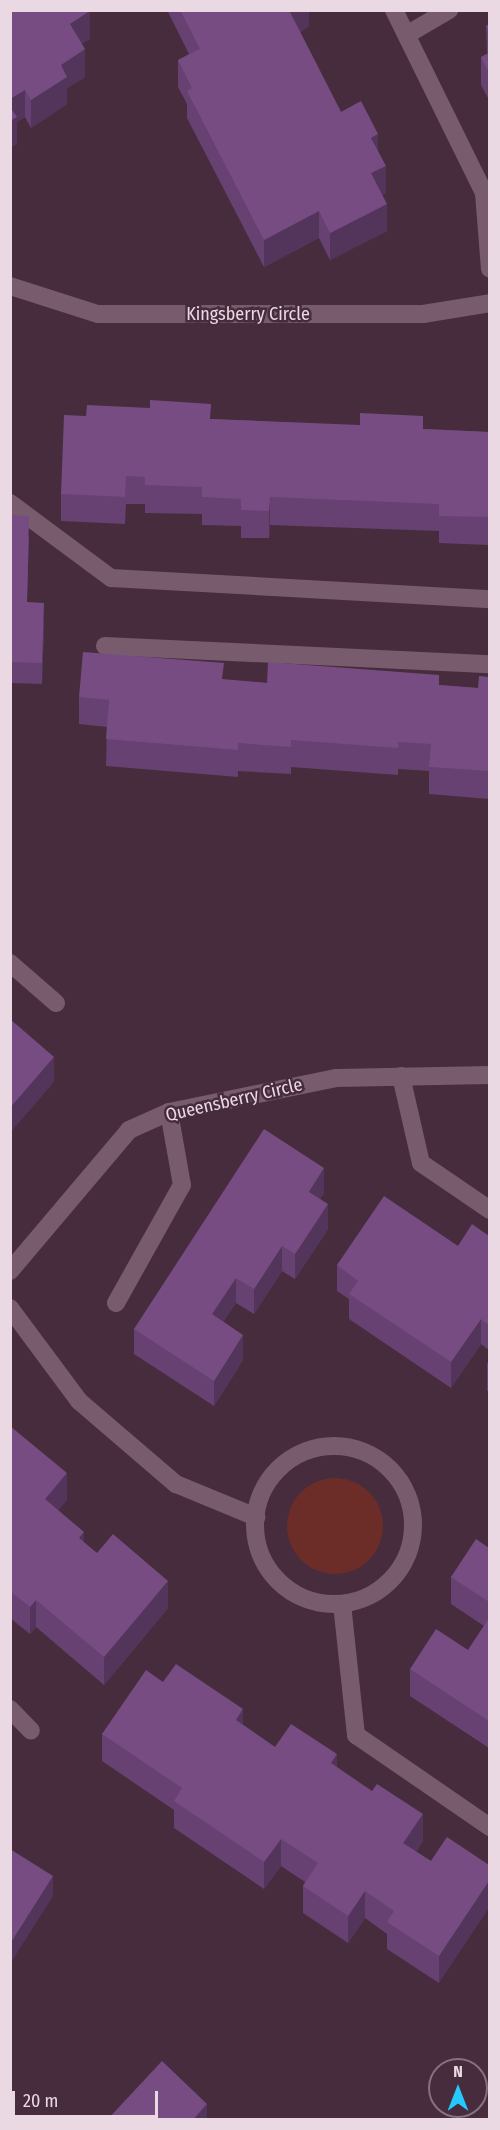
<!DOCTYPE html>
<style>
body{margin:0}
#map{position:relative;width:500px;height:2130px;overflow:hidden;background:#462c3d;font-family:"Fira Sans Condensed",sans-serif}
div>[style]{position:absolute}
.green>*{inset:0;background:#6c2d28}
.round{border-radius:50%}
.lane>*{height:18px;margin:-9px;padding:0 9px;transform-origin:9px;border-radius:9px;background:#785b6d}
.street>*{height:18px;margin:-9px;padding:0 9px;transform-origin:9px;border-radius:9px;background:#785b6d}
.street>.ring{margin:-9px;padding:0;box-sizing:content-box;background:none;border:18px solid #785b6d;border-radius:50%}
.wall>*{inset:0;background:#664171;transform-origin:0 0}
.shaded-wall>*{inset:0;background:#53355c}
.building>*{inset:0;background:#774c83}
span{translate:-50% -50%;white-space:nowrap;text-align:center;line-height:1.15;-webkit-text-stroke:5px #462c3d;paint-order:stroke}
.street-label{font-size:18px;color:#ead9e3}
.frame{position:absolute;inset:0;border:12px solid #ead9e3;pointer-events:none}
.north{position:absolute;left:428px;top:2058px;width:60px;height:60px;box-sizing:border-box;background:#462c3d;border:2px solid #88717f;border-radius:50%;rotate:0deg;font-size:16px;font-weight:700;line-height:24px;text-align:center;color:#ead9e3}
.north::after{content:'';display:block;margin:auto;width:21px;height:27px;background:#26c9fe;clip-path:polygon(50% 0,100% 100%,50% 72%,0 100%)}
.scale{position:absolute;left:12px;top:2091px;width:146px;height:27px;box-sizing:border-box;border:3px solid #ead9e3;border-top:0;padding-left:8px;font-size:18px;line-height:21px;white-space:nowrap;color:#ead9e3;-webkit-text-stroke:4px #462c3d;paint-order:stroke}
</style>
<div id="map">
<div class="green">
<div class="round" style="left:287px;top:1478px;width:96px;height:96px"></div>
</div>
<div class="lane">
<div style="left:394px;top:10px;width:204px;rotate:63.8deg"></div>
<div style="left:484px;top:193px;width:76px;rotate:85.5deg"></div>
<div style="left:408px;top:34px;width:48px;rotate:-30.3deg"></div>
<div style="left:10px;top:503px;width:126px;rotate:36.6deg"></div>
<div style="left:111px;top:578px;width:380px;rotate:3.2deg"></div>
<div style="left:105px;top:646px;width:385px;rotate:2.7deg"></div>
<div style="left:10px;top:963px;width:61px;rotate:41deg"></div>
<div style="left:401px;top:1076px;width:89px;rotate:77.1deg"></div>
<div style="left:421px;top:1163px;width:83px;rotate:34.3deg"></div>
<div style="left:116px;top:1303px;width:135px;rotate:-60.8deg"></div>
<div style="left:182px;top:1185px;width:74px;rotate:-100.1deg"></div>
<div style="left:342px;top:1604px;width:132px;rotate:83.9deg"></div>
<div style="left:356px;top:1735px;width:163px;rotate:34.5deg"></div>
<div style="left:10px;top:1709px;width:30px;rotate:46deg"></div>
</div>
<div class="street">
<div style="left:10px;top:286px;width:92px;rotate:17.7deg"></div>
<div style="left:98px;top:314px;width:325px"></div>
<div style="left:423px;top:314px;width:68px;rotate:-9.3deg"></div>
<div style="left:10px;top:1271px;width:185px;rotate:-49.8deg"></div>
<div style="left:129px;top:1130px;width:44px;rotate:-24.2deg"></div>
<div style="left:169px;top:1112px;width:170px;rotate:-11.5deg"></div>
<div style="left:336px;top:1078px;width:154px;rotate:-1.1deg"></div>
<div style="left:10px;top:1308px;width:116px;rotate:53.4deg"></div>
<div style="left:79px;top:1401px;width:128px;rotate:40.6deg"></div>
<div style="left:176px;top:1484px;width:87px;rotate:22.4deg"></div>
<div class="ring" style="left:255px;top:1446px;width:140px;height:140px"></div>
</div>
<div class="wall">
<div style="clip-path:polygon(10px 10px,90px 39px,82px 43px,85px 77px,67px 88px,67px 104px,31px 128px,25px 117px,17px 122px,17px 144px,10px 148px)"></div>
<div style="clip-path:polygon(167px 10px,309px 10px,309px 26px,300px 32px,341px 112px,378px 151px,386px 193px,382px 195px,387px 231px,330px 260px,319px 238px,264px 267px,187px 118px,187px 104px,178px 87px,178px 60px,189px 54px)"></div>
<div style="clip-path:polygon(489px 24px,489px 100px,481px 85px,481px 57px,487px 54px,486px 26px)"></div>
<div style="clip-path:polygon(211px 419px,489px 432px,489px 545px,439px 543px,439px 531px,270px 525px,269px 538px,241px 538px,241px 526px,202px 525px,202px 514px,145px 513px,145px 504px,126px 504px,125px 524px,61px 521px,61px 494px)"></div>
<div style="clip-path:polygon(10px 515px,29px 537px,27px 602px,44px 624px,42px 684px,10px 683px)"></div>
<div style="clip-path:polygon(489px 677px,489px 799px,429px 794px,429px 771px,398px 769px,398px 775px,291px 767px,291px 774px,238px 771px,238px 777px,106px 766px,107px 727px,79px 724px,79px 697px,224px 680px,267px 683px,439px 685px,478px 688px)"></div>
<div style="clip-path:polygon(324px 1193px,320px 1199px,328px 1229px,295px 1279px,282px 1271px,254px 1314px,236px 1303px,223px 1322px,243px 1360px,214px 1406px,134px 1354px,134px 1329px)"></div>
<div style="clip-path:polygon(489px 1236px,489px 1350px,481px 1344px,451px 1388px,349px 1319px,349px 1299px,337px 1291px,337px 1265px,458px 1246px)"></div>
<div style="left:489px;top:1363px;width:28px;height:2px;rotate:90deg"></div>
<div style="clip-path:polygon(10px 1426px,67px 1500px,58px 1510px,84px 1543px,168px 1608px,104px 1685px,36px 1627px,30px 1634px,10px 1618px)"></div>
<div style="clip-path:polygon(489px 1548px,489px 1748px,410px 1696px,410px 1669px,468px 1650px,484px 1626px,451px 1604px,451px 1577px)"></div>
<div style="clip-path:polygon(163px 1682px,243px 1725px,275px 1747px,337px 1767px,423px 1841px,416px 1852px,431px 1861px,447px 1837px,439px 1983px,387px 1949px,387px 1934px,365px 1918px,348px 1943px,303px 1913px,303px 1886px,305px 1882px,281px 1866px,264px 1889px,174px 1828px,174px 1810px,102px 1761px,102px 1734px)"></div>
</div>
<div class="shaded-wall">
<div style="clip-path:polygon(309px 10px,309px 26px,289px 38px,289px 11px)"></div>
<div style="clip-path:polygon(90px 11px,90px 39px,70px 51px,70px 24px)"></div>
<div style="clip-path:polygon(85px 49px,85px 77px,67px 88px,67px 104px,31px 128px,31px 100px,61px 65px)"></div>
<div style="clip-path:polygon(25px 90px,25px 117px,17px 122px,17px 144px,10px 148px,10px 99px)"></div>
<div style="clip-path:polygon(378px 134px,378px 161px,371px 138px)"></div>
<div style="clip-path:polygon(386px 166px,386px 193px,371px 200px,371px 173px)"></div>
<div style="clip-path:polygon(387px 204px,387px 231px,330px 260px,330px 233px)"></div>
<div style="clip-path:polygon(319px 211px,319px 238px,264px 267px,264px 240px)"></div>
<div style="clip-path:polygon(270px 497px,270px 525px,269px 538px,269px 511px)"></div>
<div style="clip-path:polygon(44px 603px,44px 624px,42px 684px,42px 663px)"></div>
<div style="clip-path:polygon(54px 1057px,54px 1082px,10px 1133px,10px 1108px)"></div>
<div style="clip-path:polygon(324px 1168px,324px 1193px,309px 1217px,309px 1192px)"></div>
<div style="clip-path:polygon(328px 1204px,328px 1229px,295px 1279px,295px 1254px)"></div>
<div style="clip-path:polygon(282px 1246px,282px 1271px,254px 1314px,254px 1289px)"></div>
<div style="clip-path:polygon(236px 1278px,236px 1303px,212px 1339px,212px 1314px)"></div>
<div style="clip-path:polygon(481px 1319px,481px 1344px,451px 1388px,451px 1362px)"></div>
<div style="clip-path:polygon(243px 1335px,243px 1360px,214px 1406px,214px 1381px)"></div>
<div style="clip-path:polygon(67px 1473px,67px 1500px,45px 1526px,45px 1499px)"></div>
<div style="clip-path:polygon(84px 1532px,84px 1559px,79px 1538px)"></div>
<div style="clip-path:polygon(168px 1581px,168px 1608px,104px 1685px,104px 1657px)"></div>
<div style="clip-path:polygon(36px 1600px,36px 1627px,30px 1634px,30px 1607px)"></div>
<div style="clip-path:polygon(243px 1709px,243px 1736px,236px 1720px)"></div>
<div style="clip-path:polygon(337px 1754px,337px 1782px,331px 1763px)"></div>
<div style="clip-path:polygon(423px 1814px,423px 1841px,403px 1871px,403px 1843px)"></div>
<div style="clip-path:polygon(281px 1839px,281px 1866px,264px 1889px,264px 1862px)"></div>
<div style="clip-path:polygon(53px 1876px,53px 1896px,10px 1964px,10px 1944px)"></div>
<div style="clip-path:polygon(489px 1881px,489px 1908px,439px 1983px,439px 1956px)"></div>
<div style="clip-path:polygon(365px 1891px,365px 1918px,348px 1943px,348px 1916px)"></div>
<div style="clip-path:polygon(207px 2104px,207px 2120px,193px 2120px)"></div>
</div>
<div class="building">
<div style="clip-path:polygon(10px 10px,89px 10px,90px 11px,70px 24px,85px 49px,61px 65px,67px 77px,31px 100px,25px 90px,10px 99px)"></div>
<div style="clip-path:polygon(180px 10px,289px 10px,341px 112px,361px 101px,378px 134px,371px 138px,386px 166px,371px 173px,387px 204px,330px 233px,319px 211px,264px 240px,187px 91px,192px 88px,178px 60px,200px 49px)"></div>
<div style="clip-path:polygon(489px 24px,489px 32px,486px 26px)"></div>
<div style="clip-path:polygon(489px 53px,489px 73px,481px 57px)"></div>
<div style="clip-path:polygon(10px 107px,17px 117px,10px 121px)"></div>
<div style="clip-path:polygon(150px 400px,211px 404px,210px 419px,360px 425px,360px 413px,423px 416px,423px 429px,489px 432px,489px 517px,439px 516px,439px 504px,270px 497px,269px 511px,241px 510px,241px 499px,202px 497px,202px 487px,145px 485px,145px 477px,126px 476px,125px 497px,61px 494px,64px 415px,86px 416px,87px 405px,150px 408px)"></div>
<div style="clip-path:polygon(10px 515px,29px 516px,27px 602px,44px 603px,42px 663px,10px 662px)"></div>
<div style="clip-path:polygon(83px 652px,224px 663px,222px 679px,267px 683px,268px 662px,439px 675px,439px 685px,478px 688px,479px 676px,489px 677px,489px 771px,429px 767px,431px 744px,398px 742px,398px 748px,291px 740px,291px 747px,238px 743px,238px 750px,106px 739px,109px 700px,79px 697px)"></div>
<div style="clip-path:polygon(10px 1019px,54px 1057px,10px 1108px)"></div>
<div style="clip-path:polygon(264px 1129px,324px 1168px,309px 1192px,328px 1204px,295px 1254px,282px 1246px,254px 1289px,236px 1278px,212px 1314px,243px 1335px,214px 1381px,134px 1329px)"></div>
<div style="clip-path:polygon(384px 1196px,458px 1246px,472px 1224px,489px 1236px,489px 1325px,481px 1319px,451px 1362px,349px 1294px,358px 1281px,337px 1265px)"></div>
<div style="clip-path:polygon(10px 1426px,67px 1473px,45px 1499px,84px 1532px,79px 1538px,97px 1553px,113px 1534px,168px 1581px,104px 1657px,36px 1600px,30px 1607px,10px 1591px)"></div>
<div style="clip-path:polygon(476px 1539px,489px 1548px,489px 1602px,451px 1577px)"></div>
<div style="clip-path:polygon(489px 1618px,489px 1721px,410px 1669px,436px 1629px,468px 1650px)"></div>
<div style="clip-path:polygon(176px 1664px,243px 1709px,236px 1720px,275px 1747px,291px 1724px,337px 1754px,331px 1763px,372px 1791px,377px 1784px,423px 1814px,403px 1843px,431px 1861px,447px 1837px,489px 1865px,489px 1881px,439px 1956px,387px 1922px,394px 1911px,365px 1891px,348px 1916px,303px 1886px,318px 1863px,281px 1839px,264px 1862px,174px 1801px,182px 1788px,102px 1734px,146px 1670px,163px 1682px)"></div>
<div style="clip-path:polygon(10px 1849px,53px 1876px,10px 1944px)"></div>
<div style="clip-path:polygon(162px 2061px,207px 2104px,193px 2120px,107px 2120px)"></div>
</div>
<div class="street-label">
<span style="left:248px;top:314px">Kingsberry Circle</span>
<span style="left:234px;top:1100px;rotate:-13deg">Queensberry Circle</span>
</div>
<div class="frame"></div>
<div class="north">N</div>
<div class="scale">20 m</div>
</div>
